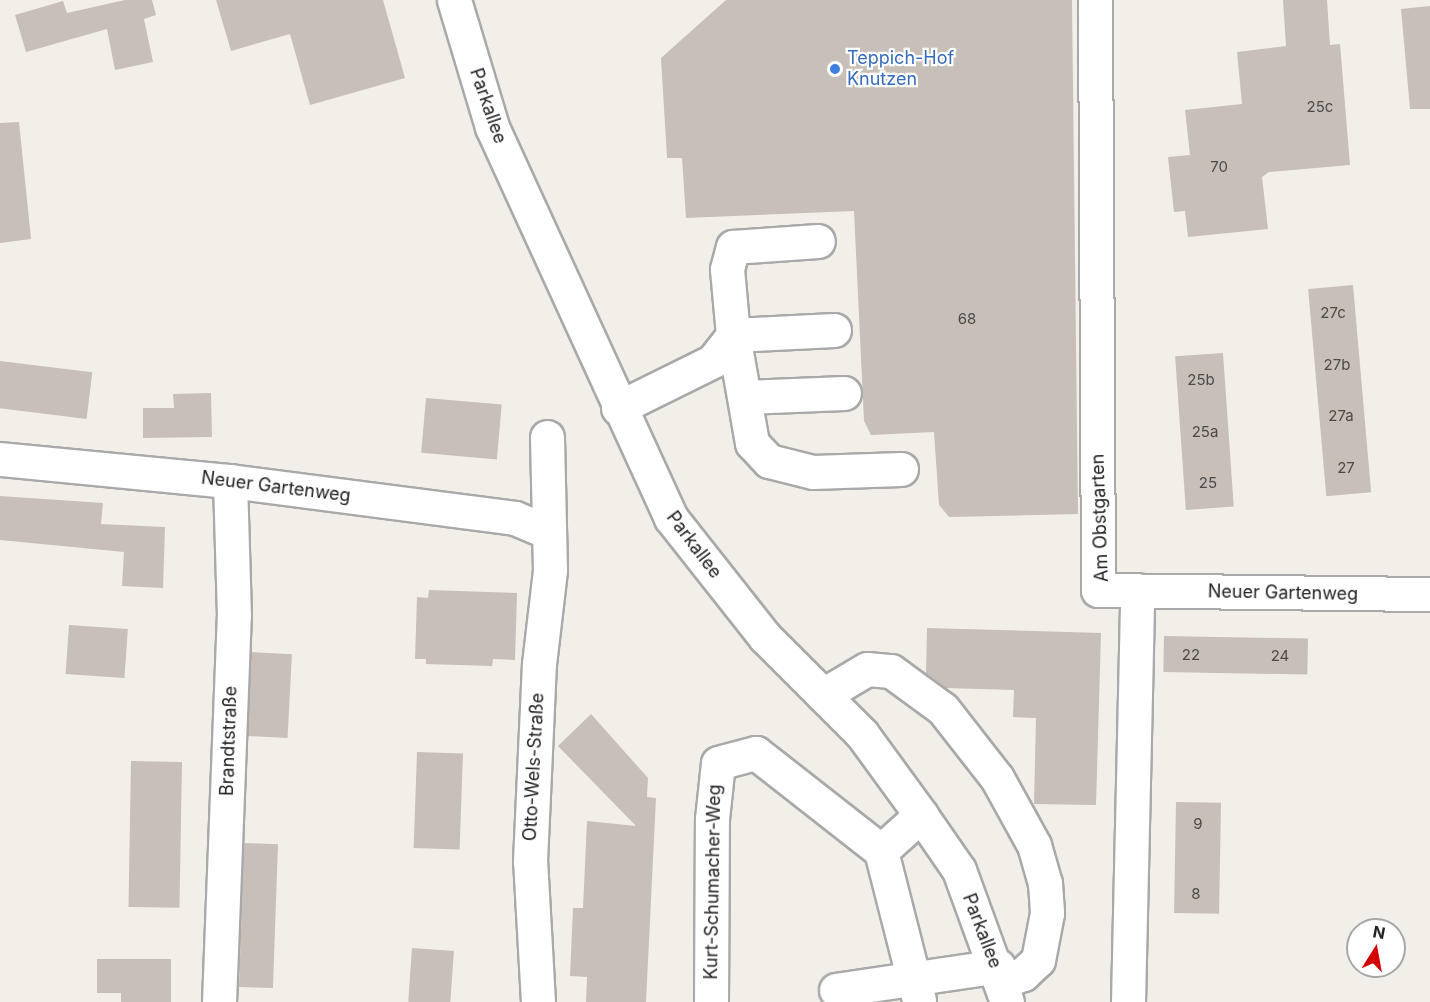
<!DOCTYPE html>
<meta charset="utf-8">
<style>
body{margin:0}
#map{position:relative;width:1430px;height:1002px;overflow:hidden;background:#f2efe9;font-family:Inter,sans-serif}
div>[style]{position:absolute}
.building>*{inset:0;background:#c7bfb8;transform-origin:0 0}
.roads{filter:drop-shadow(2px 0 #a9a9a9) drop-shadow(-2px 0 #a9a9a9) drop-shadow(0 2px #a9a9a9) drop-shadow(0 -2px #a9a9a9)}
.minor>*{height:33px;margin:-16.5px;padding:0 16.5px;transform-origin:16.5px;border-radius:16.5px;background:#fff}
.dots>*{width:16px;height:16px;translate:-50% -50%;box-sizing:border-box;border:3px solid #fff;border-radius:50%}
span{translate:-50% -50%;white-space:nowrap;text-align:center;line-height:1.15;-webkit-text-stroke:4.5px #fff;paint-order:stroke}
.number-label{font-size:15px;color:#4b4948}
.number-label span{-webkit-text-stroke-width:0}
.shop-label{font-size:18px;color:#366cbe}
.left{translate:0 -50%;text-align:left}
.street-label{font-size:18px;color:#222}
.north{position:absolute;left:1346px;top:918px;width:60px;height:60px;box-sizing:border-box;background:#fff;border:2px solid #a7a7a7;border-radius:50%;rotate:11deg;font-size:16px;font-weight:700;line-height:24px;text-align:center;color:#222}
.north::after{content:'';display:block;margin:auto;width:21px;height:27px;background:#d40000;clip-path:polygon(50% 0,100% 100%,50% 72%,0 100%)}
</style>
<div id="map">
<div class="building">
<div style="clip-path:polygon(125px 0,152px 0,156px 15px,144px 19px,153px 62px,115px 70px,107px 29px,26px 52px,15px 15px,63px 1px,67px 13px)"></div>
<div style="clip-path:polygon(216px 0,383px 0,405px 78px,310px 105px,290px 34px,231px 51px)"></div>
<div style="clip-path:polygon(726px 0,1072px 0,1078px 514px,949px 517px,939px 505px,934px 432px,871px 435px,864px 421px,854px 211px,686px 218px,682px 158px,667px 158px,661px 58px)"></div>
<div style="clip-path:polygon(1283px 0,1327px 0,1330px 45px,1340px 44px,1350px 165px,1269px 172px,1262px 177px,1268px 229px,1188px 237px,1185px 211px,1174px 212px,1168px 157px,1190px 155px,1185px 110px,1242px 104px,1237px 52px,1286px 46px)"></div>
<div style="clip-path:polygon(1430px 6px,1430px 109px,1410px 109px,1401px 9px)"></div>
<div style="clip-path:polygon(19px 122px,31px 239px,0 243px,0 123px)"></div>
<div style="left:1353px;top:285px;width:208px;height:45px;rotate:85deg"></div>
<div style="left:1223px;top:353px;width:154px;height:48px;rotate:86deg"></div>
<div style="left:0;top:361px;width:93px;height:47px;rotate:7deg"></div>
<div style="clip-path:polygon(211px 393px,212px 437px,143px 438px,143px 408px,174px 408px,173px 394px)"></div>
<div style="left:426px;top:398px;width:76px;height:55px;rotate:5deg"></div>
<div style="clip-path:polygon(0 496px,103px 503px,101px 524px,165px 527px,163px 588px,122px 586px,124px 552px,0 540px)"></div>
<div style="clip-path:polygon(429px 590px,517px 593px,515px 660px,493px 659px,492px 666px,426px 664px,426px 659px,415px 659px,417px 597px,428px 598px)"></div>
<div style="left:69px;top:625px;width:59px;height:49px;rotate:4deg"></div>
<div style="clip-path:polygon(927px 628px,1101px 633px,1096px 805px,1034px 804px,1036px 718px,1013px 717px,1014px 690px,946px 688px,926px 673px)"></div>
<div style="left:1164px;top:636px;width:144px;height:36px;rotate:1deg"></div>
<div style="left:251px;top:652px;width:41px;height:84px;rotate:3deg"></div>
<div style="clip-path:polygon(591px 714px,648px 778px,647px 797px,656px 798px,646px 1002px,586px 1002px,587px 977px,570px 976px,573px 908px,583px 908px,587px 821px,636px 826px,558px 746px)"></div>
<div style="left:417px;top:752px;width:46px;height:96px;rotate:2deg"></div>
<div style="left:131px;top:761px;width:51px;height:146px;rotate:1deg"></div>
<div style="left:1176px;top:802px;width:45px;height:111px;rotate:1deg"></div>
<div style="left:244px;top:843px;width:34px;height:144px;rotate:2deg"></div>
<div style="left:412px;top:948px;width:42px;height:54px;rotate:4deg"></div>
<div style="clip-path:polygon(97px 959px,171px 959px,171px 1002px,121px 1002px,121px 993px,97px 993px)"></div>
</div>
<div class="roads">
<div class="minor">
<div style="left:454px;top:0;width:133px;rotate:73.3deg"></div>
<div style="left:492px;top:127px;width:430px;rotate:65.4deg"></div>
<div style="left:671px;top:518px;width:152px;rotate:51.7deg"></div>
<div style="left:765px;top:637px;width:137px;rotate:45deg"></div>
<div style="left:862px;top:734px;width:100px;rotate:53.9deg"></div>
<div style="left:921px;top:815px;width:67px;rotate:55.4deg"></div>
<div style="left:959px;top:870px;width:140px;rotate:70deg"></div>
<div style="left:1095px;top:0;width:590px;rotate:89.71deg"></div>
<div style="left:1098px;top:590px;width:332px;rotate:0.7deg"></div>
<div style="left:834px;top:330px;width:101px;rotate:177.2deg"></div>
<div style="left:733px;top:335px;width:110px;rotate:80deg"></div>
<div style="left:752px;top:443px;width:25px;rotate:47deg"></div>
<div style="left:769px;top:461px;width:45px;rotate:14deg"></div>
<div style="left:813px;top:472px;width:88px;rotate:-2deg"></div>
<div style="left:745px;top:397px;width:99px;rotate:-2.3deg"></div>
<div style="left:618px;top:408px;width:106px;rotate:-26.3deg"></div>
<div style="left:713px;top:361px;width:33px;rotate:-52deg"></div>
<div style="left:733px;top:335px;width:66px;rotate:-95.2deg"></div>
<div style="left:727px;top:269px;width:23px;rotate:-75deg"></div>
<div style="left:733px;top:247px;width:85px;rotate:-4deg"></div>
<div style="left:0;top:459px;width:231px;rotate:5.5deg"></div>
<div style="left:230px;top:481px;width:287px;rotate:7.4deg"></div>
<div style="left:515px;top:518px;width:36px;rotate:23deg"></div>
<div style="left:823px;top:695px;width:51px;rotate:-30.6deg"></div>
<div style="left:867px;top:669px;width:24px;rotate:5deg"></div>
<div style="left:891px;top:671px;width:64px;rotate:36.2deg"></div>
<div style="left:943px;top:709px;width:88px;rotate:52deg"></div>
<div style="left:997px;top:778px;width:77px;rotate:61.1deg"></div>
<div style="left:1034px;top:845px;width:40px;rotate:74deg"></div>
<div style="left:1045px;top:883px;width:30px;rotate:86deg"></div>
<div style="left:1047px;top:913px;width:48px;rotate:100.8deg"></div>
<div style="left:1038px;top:960px;width:21px;rotate:137deg"></div>
<div style="left:1023px;top:974px;width:23px;rotate:160deg"></div>
<div style="left:881px;top:851px;width:154px;rotate:75.7deg"></div>
<div style="left:836px;top:990px;width:164px;rotate:-8.4deg"></div>
<div style="left:219px;top:1002px;width:386px;rotate:-87.8deg"></div>
<div style="left:234px;top:616px;width:135px;rotate:-91.7deg"></div>
<div style="left:538px;top:1002px;width:141px;rotate:-93.2deg"></div>
<div style="left:530px;top:861px;width:197px;rotate:-87.4deg"></div>
<div style="left:539px;top:664px;width:95px;rotate:-83.3deg"></div>
<div style="left:550px;top:570px;width:133px;rotate:-91.3deg"></div>
<div style="left:711px;top:1002px;width:183px;rotate:-89.7deg"></div>
<div style="left:712px;top:819px;width:56px;rotate:-83.9deg"></div>
<div style="left:718px;top:763px;width:39px;rotate:-15deg"></div>
<div style="left:756px;top:753px;width:159px;rotate:38.1deg"></div>
<div style="left:881px;top:851px;width:54px;rotate:-42deg"></div>
<div style="left:1128px;top:1002px;width:412px;rotate:-88.7deg"></div>
</div>
</div>
<div class="dots">
<div style="left:835px;top:69px;background:#3f7fe0"></div>
</div>
<div class="number-label">
<span style="left:1320px;top:107px">25c</span>
<span style="left:1219px;top:167px">70</span>
<span style="left:1333px;top:313px">27c</span>
<span style="left:967px;top:319px">68</span>
<span style="left:1337px;top:365px">27b</span>
<span style="left:1201px;top:380px">25b</span>
<span style="left:1341px;top:416px">27a</span>
<span style="left:1205px;top:432px">25a</span>
<span style="left:1346px;top:468px">27</span>
<span style="left:1208px;top:483px">25</span>
<span style="left:1191px;top:655px">22</span>
<span style="left:1280px;top:656px">24</span>
<span style="left:1198px;top:824px">9</span>
<span style="left:1196px;top:894px">8</span>
</div>
<div class="shop-label">
<span class="left" style="left:847px;top:69px">Teppich-Hof<br>Knutzen</span>
</div>
<div class="street-label">
<span style="left:488px;top:106px;rotate:71deg">Parkallee</span>
<span style="left:276px;top:487px;rotate:7deg">Neuer Gartenweg</span>
<span style="left:1100px;top:518px;rotate:-92deg">Am Obstgarten</span>
<span style="left:694px;top:545px;rotate:53deg">Parkallee</span>
<span style="left:1283px;top:593px;rotate:1deg">Neuer Gartenweg</span>
<span style="left:229px;top:741px;rotate:-88deg">Brandtstraße</span>
<span style="left:534px;top:767px;rotate:-87deg">Otto-Wels-Straße</span>
<span style="left:713px;top:882px;rotate:-89deg">Kurt-Schumacher-Weg</span>
<span style="left:982px;top:931px;rotate:69deg">Parkallee</span>
</div>
<div class="north">N</div>
</div>
